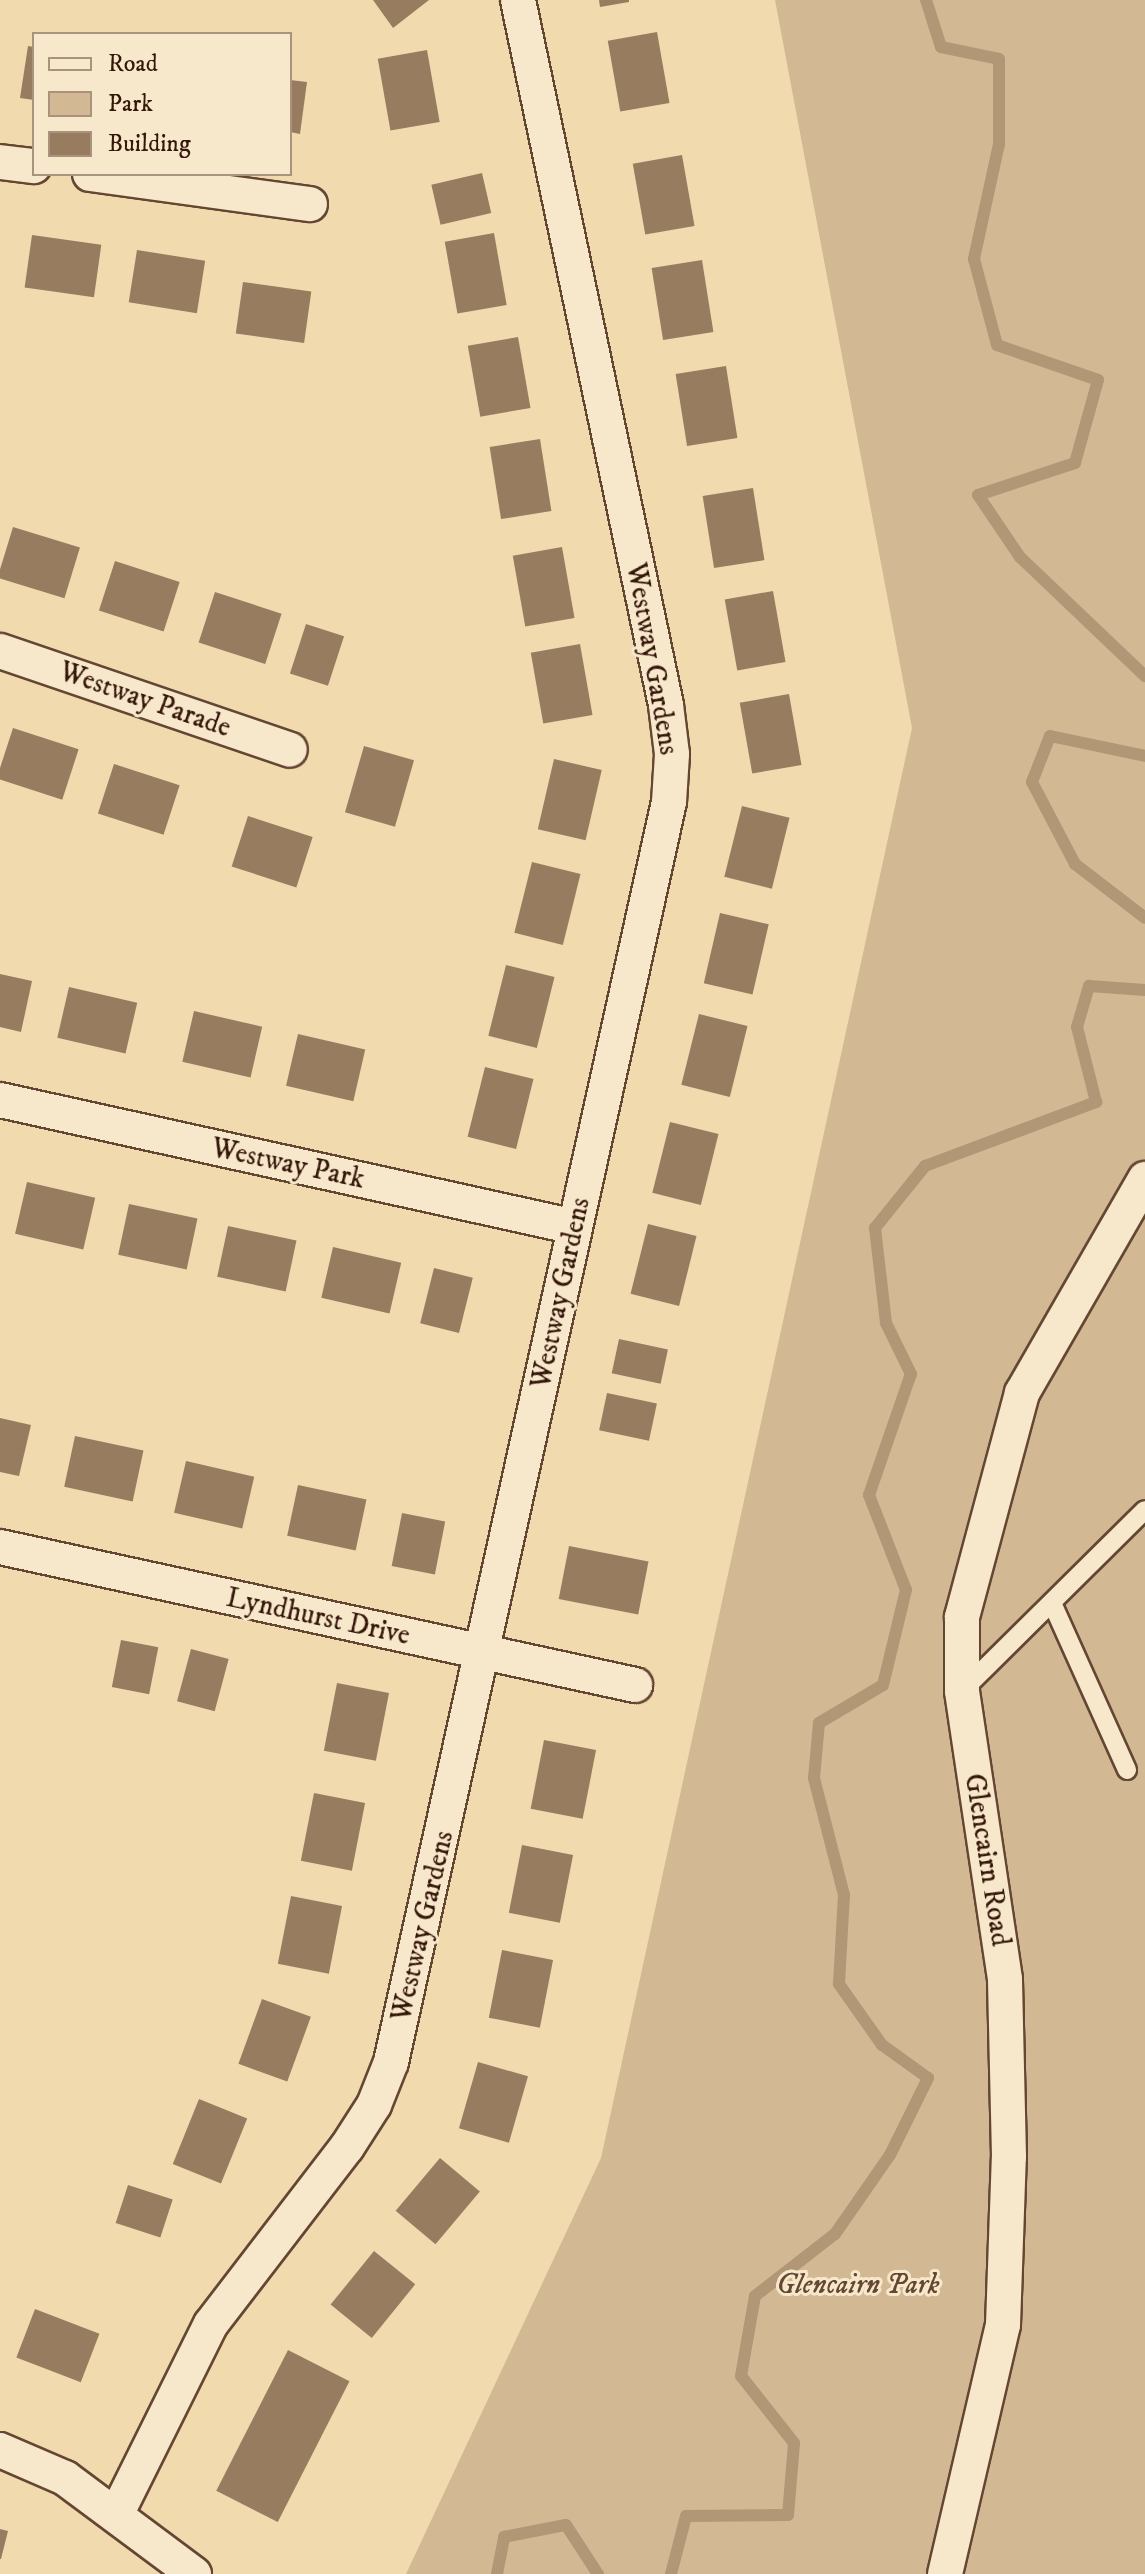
<!DOCTYPE html>
<style>
body{margin:0}
#map{position:relative;width:1145px;height:2574px;overflow:hidden;background:#f2daaf;font-family:"IM FELL DW Pica",serif}
div>[style]{position:absolute}
.green>*{inset:0;background:#d2b993}
.stream>*{height:12px;margin:-6px;padding:0 6px;transform-origin:6px;border-radius:6px;background:#b29777}
.building>*{inset:0;background:#977c60;transform-origin:0 0}
.roads{filter:drop-shadow(2px 0 #644733) drop-shadow(-2px 0 #644733) drop-shadow(0 2px #644733) drop-shadow(0 -2px #644733)}
.service>*{height:18px;margin:-9px;padding:0 9px;transform-origin:9px;border-radius:9px;background:#f7e7cb}
.minor>*{height:34px;margin:-17px;padding:0 17px;transform-origin:17px;border-radius:17px;background:#f7e7cb}
span{translate:-50% -50%;white-space:nowrap;text-align:center;line-height:1.15;-webkit-text-stroke:6px #f7e7cb;paint-order:stroke}
.street-label{font-size:28px;color:#35160a}
.park-label{font-size:28px;color:#644733;font-style:italic}
.legend{position:absolute;left:32px;top:32px;width:260px;height:144px;box-sizing:border-box;background:#f7e7cb;border:2px solid #a9937e;margin:0;padding:10px 14px;list-style:none;font-size:24px;color:#35160a}
.legend li{display:flex;align-items:center;gap:16px;height:40px}
.legend b{width:40px;border:2px solid #a9937e}
</style>
<div id="map">
<div class="green">
<div style="clip-path:polygon(775px 0,1145px 0,1145px 2574px,406px 2574px,601px 2158px,912px 728px)"></div>
</div>
<div class="stream">
<div style="left:926px;top:0;width:49px;rotate:72.3deg"></div>
<div style="left:941px;top:47px;width:59px;rotate:11.7deg"></div>
<div style="left:999px;top:59px;width:85px;rotate:90deg"></div>
<div style="left:999px;top:144px;width:118px;rotate:102.3deg"></div>
<div style="left:974px;top:259px;width:89px;rotate:75deg"></div>
<div style="left:997px;top:345px;width:107px;rotate:19.1deg"></div>
<div style="left:1098px;top:380px;width:86px;rotate:105.5deg"></div>
<div style="left:1075px;top:463px;width:102px;rotate:161.7deg"></div>
<div style="left:978px;top:495px;width:75px;rotate:55.9deg"></div>
<div style="left:1020px;top:557px;width:173px;rotate:43.6deg"></div>
<div style="left:1145px;top:756px;width:97px;rotate:-168.1deg"></div>
<div style="left:1050px;top:736px;width:49px;rotate:111.4deg"></div>
<div style="left:1032px;top:782px;width:93px;rotate:62.3deg"></div>
<div style="left:1075px;top:864px;width:88px;rotate:37.6deg"></div>
<div style="left:497px;top:2574px;width:38px;rotate:-79deg"></div>
<div style="left:504px;top:2537px;width:63px;rotate:-11deg"></div>
<div style="left:566px;top:2525px;width:59px;rotate:56.9deg"></div>
<div style="left:671px;top:2574px;width:60px;rotate:-75.5deg"></div>
<div style="left:686px;top:2516px;width:102px;rotate:-0.6deg"></div>
<div style="left:788px;top:2515px;width:72px;rotate:-85.2deg"></div>
<div style="left:794px;top:2443px;width:85px;rotate:-128.3deg"></div>
<div style="left:741px;top:2376px;width:81px;rotate:-80.1deg"></div>
<div style="left:755px;top:2296px;width:101px;rotate:-37.8deg"></div>
<div style="left:835px;top:2234px;width:96px;rotate:-55.2deg"></div>
<div style="left:890px;top:2155px;width:86px;rotate:-63.7deg"></div>
<div style="left:928px;top:2078px;width:57px;rotate:-144.3deg"></div>
<div style="left:882px;top:2045px;width:75px;rotate:-125.2deg"></div>
<div style="left:839px;top:1984px;width:89px;rotate:-86.8deg"></div>
<div style="left:844px;top:1895px;width:121px;rotate:-104.4deg"></div>
<div style="left:814px;top:1778px;width:55px;rotate:-84.8deg"></div>
<div style="left:819px;top:1723px;width:74px;rotate:-30.7deg"></div>
<div style="left:883px;top:1685px;width:98px;rotate:-76.4deg"></div>
<div style="left:906px;top:1590px;width:102px;rotate:-111.3deg"></div>
<div style="left:869px;top:1495px;width:128px;rotate:-70.9deg"></div>
<div style="left:911px;top:1374px;width:57px;rotate:-116.1deg"></div>
<div style="left:886px;top:1323px;width:96px;rotate:-96.6deg"></div>
<div style="left:875px;top:1228px;width:80px;rotate:-51.1deg"></div>
<div style="left:925px;top:1166px;width:183px;rotate:-20.5deg"></div>
<div style="left:1096px;top:1102px;width:77px;rotate:-104.2deg"></div>
<div style="left:1077px;top:1027px;width:43px;rotate:-73.7deg"></div>
<div style="left:1089px;top:986px;width:56px;rotate:4.1deg"></div>
</div>
<div class="building">
<div style="clip-path:polygon(373px 0,429px 0,393px 28px)"></div>
<div style="clip-path:polygon(599px 0,629px 0,629px 2px,600px 7px)"></div>
<div style="left:657px;top:32px;width:72px;height:50px;rotate:80deg"></div>
<div style="clip-path:polygon(28px 46px,34px 47px,34px 100px,20px 98px)"></div>
<div style="left:427px;top:50px;width:73px;height:50px;rotate:80deg"></div>
<div style="clip-path:polygon(290px 80px,307px 82px,300px 134px,290px 132px)"></div>
<div style="left:682px;top:155px;width:72px;height:50px;rotate:80deg"></div>
<div style="left:482px;top:173px;width:41px;height:52px;rotate:77deg"></div>
<div style="left:494px;top:233px;width:73px;height:50px;rotate:80deg"></div>
<div style="left:32px;top:235px;width:70px;height:53px;rotate:8deg"></div>
<div style="left:137px;top:250px;width:69px;height:53px;rotate:9deg"></div>
<div style="left:702px;top:260px;width:73px;height:51px;rotate:81deg"></div>
<div style="left:243px;top:282px;width:69px;height:52px;rotate:8deg"></div>
<div style="left:518px;top:337px;width:72px;height:51px;rotate:80deg"></div>
<div style="left:726px;top:366px;width:73px;height:51px;rotate:81deg"></div>
<div style="left:540px;top:439px;width:73px;height:51px;rotate:81deg"></div>
<div style="left:753px;top:488px;width:73px;height:51px;rotate:81deg"></div>
<div style="left:13px;top:527px;width:70px;height:53px;rotate:17deg"></div>
<div style="left:562px;top:547px;width:72px;height:50px;rotate:80deg"></div>
<div style="left:115px;top:561px;width:68px;height:52px;rotate:18deg"></div>
<div style="left:773px;top:591px;width:72px;height:49px;rotate:80deg"></div>
<div style="left:215px;top:592px;width:70px;height:53px;rotate:18deg"></div>
<div style="left:306px;top:624px;width:40px;height:52px;rotate:18deg"></div>
<div style="left:580px;top:644px;width:72px;height:50px;rotate:80deg"></div>
<div style="left:789px;top:694px;width:72px;height:50px;rotate:80deg"></div>
<div style="left:13px;top:728px;width:69px;height:53px;rotate:18deg"></div>
<div style="left:364px;top:746px;width:52px;height:69px;rotate:16deg"></div>
<div style="left:554px;top:759px;width:49px;height:72px;rotate:13deg"></div>
<div style="left:114px;top:764px;width:69px;height:52px;rotate:18deg"></div>
<div style="left:742px;top:806px;width:49px;height:73px;rotate:14deg"></div>
<div style="left:248px;top:816px;width:68px;height:53px;rotate:18deg"></div>
<div style="left:532px;top:862px;width:50px;height:73px;rotate:14deg"></div>
<div style="left:720px;top:913px;width:50px;height:72px;rotate:13deg"></div>
<div style="left:506px;top:965px;width:50px;height:73px;rotate:14deg"></div>
<div style="clip-path:polygon(0 974px,32px 981px,21px 1032px,0 1027px)"></div>
<div style="left:69px;top:987px;width:70px;height:52px;rotate:13deg"></div>
<div style="left:194px;top:1011px;width:70px;height:52px;rotate:13deg"></div>
<div style="left:699px;top:1014px;width:50px;height:73px;rotate:14deg"></div>
<div style="left:298px;top:1034px;width:69px;height:53px;rotate:13deg"></div>
<div style="left:485px;top:1067px;width:50px;height:72px;rotate:14deg"></div>
<div style="left:670px;top:1122px;width:50px;height:73px;rotate:14deg"></div>
<div style="left:27px;top:1182px;width:70px;height:53px;rotate:13deg"></div>
<div style="left:129px;top:1204px;width:70px;height:52px;rotate:12deg"></div>
<div style="left:648px;top:1224px;width:50px;height:72px;rotate:14deg"></div>
<div style="left:228px;top:1226px;width:70px;height:52px;rotate:12deg"></div>
<div style="left:333px;top:1247px;width:70px;height:52px;rotate:13deg"></div>
<div style="left:434px;top:1268px;width:40px;height:57px;rotate:14deg"></div>
<div style="left:619px;top:1339px;width:50px;height:35px;rotate:12deg"></div>
<div style="left:607px;top:1393px;width:51px;height:38px;rotate:12deg"></div>
<div style="clip-path:polygon(0 1418px,31px 1425px,19px 1476px,0 1472px)"></div>
<div style="left:75px;top:1436px;width:70px;height:52px;rotate:12deg"></div>
<div style="left:186px;top:1461px;width:70px;height:53px;rotate:13deg"></div>
<div style="left:298px;top:1485px;width:70px;height:52px;rotate:12deg"></div>
<div style="left:402px;top:1513px;width:44px;height:54px;rotate:11deg"></div>
<div style="left:569px;top:1546px;width:81px;height:54px;rotate:11deg"></div>
<div style="left:121px;top:1640px;width:38px;height:48px;rotate:11deg"></div>
<div style="left:191px;top:1649px;width:39px;height:54px;rotate:15deg"></div>
<div style="left:337px;top:1683px;width:53px;height:69px;rotate:11deg"></div>
<div style="left:544px;top:1740px;width:53px;height:70px;rotate:11deg"></div>
<div style="left:314px;top:1793px;width:52px;height:69px;rotate:11deg"></div>
<div style="left:522px;top:1845px;width:52px;height:69px;rotate:11deg"></div>
<div style="left:291px;top:1896px;width:52px;height:69px;rotate:11deg"></div>
<div style="left:502px;top:1950px;width:52px;height:69px;rotate:11deg"></div>
<div style="left:262px;top:1999px;width:52px;height:69px;rotate:20deg"></div>
<div style="left:478px;top:2062px;width:52px;height:69px;rotate:16deg"></div>
<div style="left:199px;top:2099px;width:52px;height:70px;rotate:22deg"></div>
<div style="left:440px;top:2158px;width:52px;height:69px;rotate:40deg"></div>
<div style="left:128px;top:2185px;width:47px;height:40px;rotate:18deg"></div>
<div style="left:374px;top:2251px;width:53px;height:69px;rotate:39deg"></div>
<div style="left:35px;top:2309px;width:69px;height:52px;rotate:21deg"></div>
<div style="left:288px;top:2350px;width:69px;height:158px;rotate:27deg"></div>
<div style="clip-path:polygon(0 2529px,8px 2531px,1px 2559px,0 2559px)"></div>
</div>
<div class="roads">
<div class="service">
<div style="left:1052px;top:1603px;width:183px;rotate:65.8deg"></div>
<div style="left:962px;top:1691px;width:257px;rotate:-44.7deg"></div>
</div>
<div class="minor">
<div style="left:0;top:162px;width:34px;rotate:7deg"></div>
<div style="left:90px;top:174px;width:222px;rotate:7.8deg"></div>
<div style="left:0;top:651px;width:306px;rotate:18.8deg"></div>
<div style="left:0;top:1100px;width:589px;rotate:12.45deg"></div>
<div style="left:0;top:1547px;width:650px;rotate:12.26deg"></div>
<div style="left:0;top:2450px;width:71px;rotate:23.3deg"></div>
<div style="left:65px;top:2478px;width:161px;rotate:36.7deg"></div>
<div style="left:116px;top:2515px;width:213px;rotate:-63.6deg"></div>
<div style="left:211px;top:2324px;width:223px;rotate:-52.5deg"></div>
<div style="left:347px;top:2147px;width:50px;rotate:-57.3deg"></div>
<div style="left:374px;top:2105px;width:46px;rotate:-68.4deg"></div>
<div style="left:391px;top:2062px;width:1290px;rotate:-77.56deg"></div>
<div style="left:669px;top:802px;width:48px;rotate:-86.4deg"></div>
<div style="left:672px;top:754px;width:49px;rotate:-97deg"></div>
<div style="left:666px;top:705px;width:720px;rotate:-101.86deg"></div>
<div style="left:945px;top:2574px;width:256px;rotate:-76.9deg"></div>
<div style="left:1003px;top:2325px;width:168px;rotate:-88deg"></div>
<div style="left:1009px;top:2157px;width:178px;rotate:-91.3deg"></div>
<div style="left:1005px;top:1979px;width:291px;rotate:-98.5deg"></div>
<div style="left:962px;top:1691px;width:74px;rotate:-90deg"></div>
<div style="left:962px;top:1617px;width:232px;rotate:-75deg"></div>
<div style="left:1022px;top:1393px;width:247px;rotate:-60.1deg"></div>
</div>
</div>
<div class="street-label">
<span style="left:652px;top:659px;rotate:80deg">Westway Gardens</span>
<span style="left:145px;top:700px;rotate:19deg">Westway Parade</span>
<span style="left:288px;top:1164px;rotate:12deg">Westway Park</span>
<span style="left:561px;top:1293px;rotate:-78deg">Westway Gardens</span>
<span style="left:318px;top:1617px;rotate:12deg">Lyndhurst Drive</span>
<span style="left:987px;top:1860px;rotate:81deg">Glencairn Road</span>
<span style="left:423px;top:1926px;rotate:-77deg">Westway Gardens</span>
</div>
<div class="park-label">
<span style="left:858px;top:2285px">Glencairn Park</span>
</div>
<ul class="legend">
<li><b style="height:10px;background:#f7e7cb"></b>Road</li>
<li><b style="height:22px;background:#d2b993"></b>Park</li>
<li><b style="height:22px;background:#977c60"></b>Building</li>
</ul>
</div>
